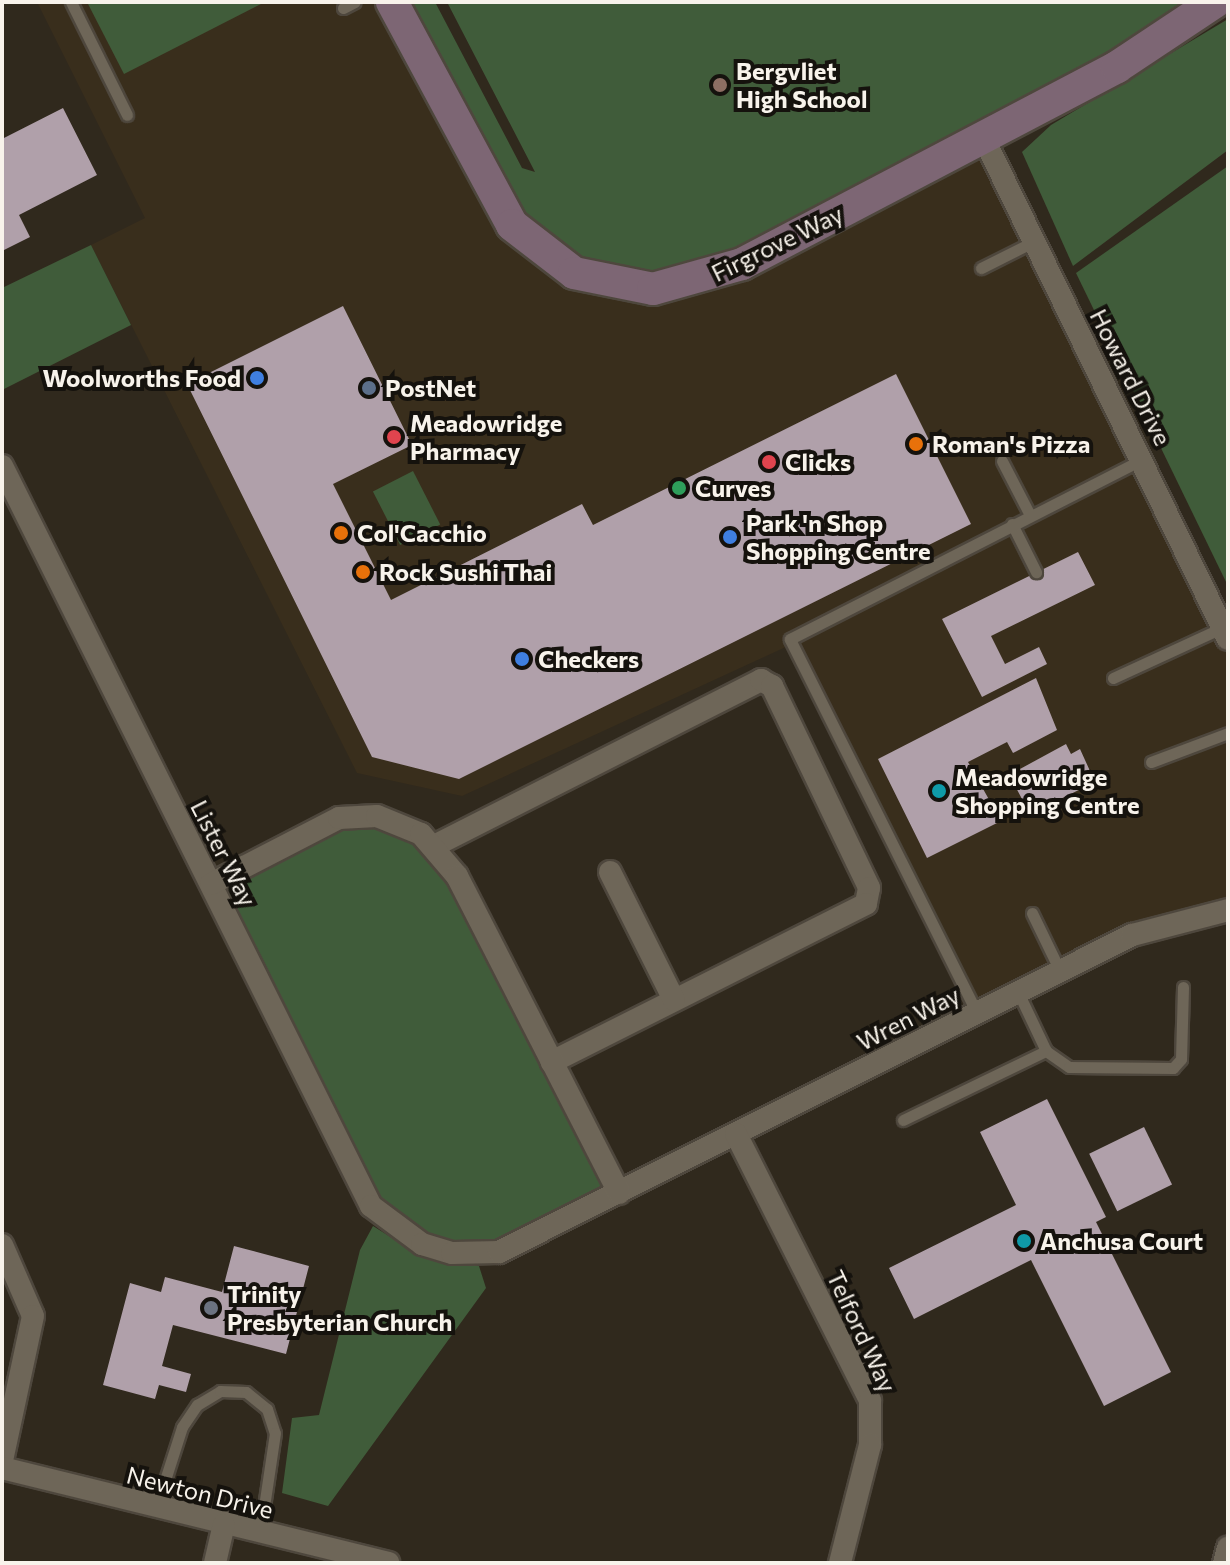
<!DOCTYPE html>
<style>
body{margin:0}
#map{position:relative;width:1230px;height:1565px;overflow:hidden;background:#30291d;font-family:Commissioner,sans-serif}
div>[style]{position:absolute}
.built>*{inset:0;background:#392e1c}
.green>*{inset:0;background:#405c3a;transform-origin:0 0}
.building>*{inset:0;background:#b0a0aa;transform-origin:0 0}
.roads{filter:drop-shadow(2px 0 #4e473d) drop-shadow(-2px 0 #4e473d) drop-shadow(0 2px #4e473d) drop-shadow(0 -2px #4e473d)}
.lane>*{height:11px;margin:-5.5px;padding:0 5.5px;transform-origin:5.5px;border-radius:5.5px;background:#6e6658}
.street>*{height:22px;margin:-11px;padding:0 11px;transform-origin:11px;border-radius:11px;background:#6e6658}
.secondary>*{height:32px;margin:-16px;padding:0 16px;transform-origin:16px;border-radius:16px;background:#7d6674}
.dots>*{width:22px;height:22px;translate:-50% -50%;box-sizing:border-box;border:4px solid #15120d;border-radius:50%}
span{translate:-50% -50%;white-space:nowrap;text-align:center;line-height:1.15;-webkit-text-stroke:8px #15120d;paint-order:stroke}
.poi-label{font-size:24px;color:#f8f3eb;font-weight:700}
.left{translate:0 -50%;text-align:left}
.right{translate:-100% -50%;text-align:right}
.street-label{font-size:24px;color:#f8f3eb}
.frame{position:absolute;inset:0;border:4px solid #f8f3eb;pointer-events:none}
</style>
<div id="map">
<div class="built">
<div style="clip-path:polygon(37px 2px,392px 2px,499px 206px,984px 139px,1228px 639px,1228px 910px,1199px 915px,977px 1013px,790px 645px,462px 796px,357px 773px,91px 245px,145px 218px)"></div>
</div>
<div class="green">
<div style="clip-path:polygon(87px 2px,265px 2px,124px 74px)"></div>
<div style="clip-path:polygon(392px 2px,435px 2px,522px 168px,535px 172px,447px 2px,1215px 2px,693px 283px,541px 254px)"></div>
<div style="clip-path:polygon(1228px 19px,1228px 150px,1073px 266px,1022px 152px,1051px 125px)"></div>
<div style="clip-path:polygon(1228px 166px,1228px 586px,1076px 273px)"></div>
<div style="clip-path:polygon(91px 245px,131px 325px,2px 390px,2px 288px)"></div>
<div style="left:413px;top:471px;width:60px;height:45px;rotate:63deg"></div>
<div style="clip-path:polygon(359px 815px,434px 846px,619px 1193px,499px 1252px,395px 1230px,211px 884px)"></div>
<div style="clip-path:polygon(373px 1226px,413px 1251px,479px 1266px,486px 1288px,328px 1506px,282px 1493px,292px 1418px,319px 1415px,360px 1250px)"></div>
</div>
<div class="building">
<div style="clip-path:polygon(63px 108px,97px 175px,19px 215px,30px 237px,2px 251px,2px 139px)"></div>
<div style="clip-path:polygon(343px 306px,412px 445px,333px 484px,391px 600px,582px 504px,593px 525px,896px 374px,971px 524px,459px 779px,372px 757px,187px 384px)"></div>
<div style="clip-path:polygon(1078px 552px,1095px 585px,991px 636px,1005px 664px,1039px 647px,1047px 664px,982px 697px,942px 619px)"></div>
<div style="clip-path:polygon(1036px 678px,1057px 730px,1013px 753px,1007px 742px,968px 762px,1001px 821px,927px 858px,878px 759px)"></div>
<div style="clip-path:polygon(1066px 744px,1071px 754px,1080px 749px,1095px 782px,1030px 814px,1013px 782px,1024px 777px,1020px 769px)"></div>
<div style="clip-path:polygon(1047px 1099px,1106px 1217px,1096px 1222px,1171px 1372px,1104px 1406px,1031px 1260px,914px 1319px,889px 1268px,1016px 1205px,980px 1132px)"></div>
<div style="left:1144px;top:1127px;width:64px;height:61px;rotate:64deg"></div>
<div style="clip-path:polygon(234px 1246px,309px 1266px,286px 1354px,173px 1325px,162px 1366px,191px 1374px,186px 1392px,159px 1385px,155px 1399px,103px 1385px,130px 1283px,161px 1292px,165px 1277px,222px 1292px)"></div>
</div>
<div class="roads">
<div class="lane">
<div style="left:71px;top:2px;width:126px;rotate:63.6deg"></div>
<div style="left:343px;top:8px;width:13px;rotate:-27deg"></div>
<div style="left:981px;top:268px;width:60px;rotate:-26.6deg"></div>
<div style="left:1002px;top:461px;width:61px;rotate:62.6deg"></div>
<div style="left:1012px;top:524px;width:54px;rotate:63.4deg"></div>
<div style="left:1113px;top:678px;width:122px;rotate:-24.7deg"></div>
<div style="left:1151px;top:762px;width:82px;rotate:-20.6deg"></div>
<div style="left:1032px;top:913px;width:64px;rotate:64.2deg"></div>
<div style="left:1018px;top:992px;width:65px;rotate:64.6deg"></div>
<div style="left:1046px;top:1051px;width:28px;rotate:35deg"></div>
<div style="left:1069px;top:1067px;width:104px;rotate:0.6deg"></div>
<div style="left:1173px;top:1068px;width:12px;rotate:-48deg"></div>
<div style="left:1181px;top:1059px;width:72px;rotate:-88.4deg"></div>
<div style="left:977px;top:1013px;width:418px;rotate:-116.6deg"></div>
<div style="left:790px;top:639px;width:396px;rotate:-27deg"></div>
<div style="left:903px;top:1120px;width:159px;rotate:-25.8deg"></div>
<div style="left:156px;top:1508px;width:85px;rotate:-72.2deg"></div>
<div style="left:182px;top:1427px;width:27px;rotate:-56deg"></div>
<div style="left:197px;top:1405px;width:27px;rotate:-31deg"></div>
<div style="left:220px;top:1391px;width:26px;rotate:2deg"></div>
<div style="left:246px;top:1392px;width:27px;rotate:39deg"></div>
<div style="left:267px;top:1409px;width:25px;rotate:72deg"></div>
<div style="left:275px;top:1433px;width:101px;rotate:98.5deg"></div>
</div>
<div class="street">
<div style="left:984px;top:139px;width:556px;rotate:63.99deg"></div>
<div style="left:2px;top:466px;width:827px;rotate:63.5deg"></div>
<div style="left:371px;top:1206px;width:64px;rotate:36.7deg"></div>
<div style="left:422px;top:1244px;width:31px;rotate:17deg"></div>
<div style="left:452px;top:1253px;width:47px;rotate:-1.2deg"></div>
<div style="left:499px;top:1252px;width:708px;rotate:-26.6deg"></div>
<div style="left:1132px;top:935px;width:99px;rotate:-14.6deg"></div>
<div style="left:434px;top:846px;width:367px;rotate:-26.9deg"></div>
<div style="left:761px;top:680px;width:13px;rotate:29deg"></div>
<div style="left:772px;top:686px;width:224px;rotate:64.3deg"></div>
<div style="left:869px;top:888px;width:16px;rotate:101deg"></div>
<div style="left:866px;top:904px;width:352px;rotate:153.3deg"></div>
<div style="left:610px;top:872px;width:143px;rotate:63.4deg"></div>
<div style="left:211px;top:884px;width:144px;rotate:-27.3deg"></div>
<div style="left:339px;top:818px;width:38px;rotate:-3deg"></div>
<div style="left:377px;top:816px;width:48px;rotate:22.2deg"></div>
<div style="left:421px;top:834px;width:55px;rotate:49.4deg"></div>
<div style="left:457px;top:876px;width:356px;rotate:62.9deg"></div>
<div style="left:736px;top:1134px;width:299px;rotate:63.3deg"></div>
<div style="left:870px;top:1401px;width:44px;rotate:90deg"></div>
<div style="left:870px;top:1445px;width:122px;rotate:104.3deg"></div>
<div style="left:2px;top:1245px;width:77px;rotate:66.4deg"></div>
<div style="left:33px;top:1316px;width:148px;rotate:102.1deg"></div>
<div style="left:2px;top:1468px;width:398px;rotate:13.8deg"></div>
<div style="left:215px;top:1563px;width:39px;rotate:-77deg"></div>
<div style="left:1224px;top:1563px;width:16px;rotate:-75deg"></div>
</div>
<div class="secondary">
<div style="left:392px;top:2px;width:253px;rotate:61.7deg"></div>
<div style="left:512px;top:225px;width:78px;rotate:37.7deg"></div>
<div style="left:574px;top:273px;width:81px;rotate:11.4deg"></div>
<div style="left:653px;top:289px;width:92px;rotate:-15.7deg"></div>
<div style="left:742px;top:264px;width:424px;rotate:-27.7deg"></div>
<div style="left:1117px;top:67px;width:118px;rotate:-33.6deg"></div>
</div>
</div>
<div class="dots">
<div style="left:720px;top:85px;background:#8d6e63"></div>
<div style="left:257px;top:378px;background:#3f7fe0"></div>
<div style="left:369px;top:388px;background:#5c6f8a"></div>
<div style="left:394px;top:437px;background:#e0444e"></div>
<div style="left:916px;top:444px;background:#e8710a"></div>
<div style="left:769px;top:462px;background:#e0444e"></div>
<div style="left:679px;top:488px;background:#2e9e5b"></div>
<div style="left:341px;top:533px;background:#e8710a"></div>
<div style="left:730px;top:537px;background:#3f7fe0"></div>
<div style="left:363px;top:572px;background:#e8710a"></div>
<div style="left:522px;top:659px;background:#3f7fe0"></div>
<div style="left:939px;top:791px;background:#0f9aa8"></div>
<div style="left:1024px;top:1241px;background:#0f9aa8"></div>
<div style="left:211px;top:1308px;background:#6b7280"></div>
</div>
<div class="poi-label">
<span class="left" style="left:736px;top:85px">Bergvliet<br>High School</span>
<span class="right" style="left:241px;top:378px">Woolworths Food</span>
<span class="left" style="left:385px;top:388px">PostNet</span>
<span class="left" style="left:410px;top:437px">Meadowridge<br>Pharmacy</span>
<span class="left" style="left:932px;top:444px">Roman's Pizza</span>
<span class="left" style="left:785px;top:462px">Clicks</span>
<span class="left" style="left:695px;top:488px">Curves</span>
<span class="left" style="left:746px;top:537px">Park 'n Shop<br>Shopping Centre</span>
<span class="left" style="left:357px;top:533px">Col'Cacchio</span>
<span class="left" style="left:379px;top:572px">Rock Sushi Thai</span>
<span class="left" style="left:538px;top:659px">Checkers</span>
<span class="left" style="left:955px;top:791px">Meadowridge<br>Shopping Centre</span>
<span class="left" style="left:1040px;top:1241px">Anchusa Court</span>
<span class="left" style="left:227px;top:1308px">Trinity<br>Presbyterian Church</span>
</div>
<div class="street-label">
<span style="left:777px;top:243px;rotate:-26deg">Firgrove Way</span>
<span style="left:1131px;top:377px;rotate:63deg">Howard Drive</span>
<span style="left:224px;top:853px;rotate:63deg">Lister Way</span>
<span style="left:908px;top:1018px;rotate:-27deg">Wren Way</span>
<span style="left:862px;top:1331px;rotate:65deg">Telford Way</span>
<span style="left:200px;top:1492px;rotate:14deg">Newton Drive</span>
</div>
<div class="frame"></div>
</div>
